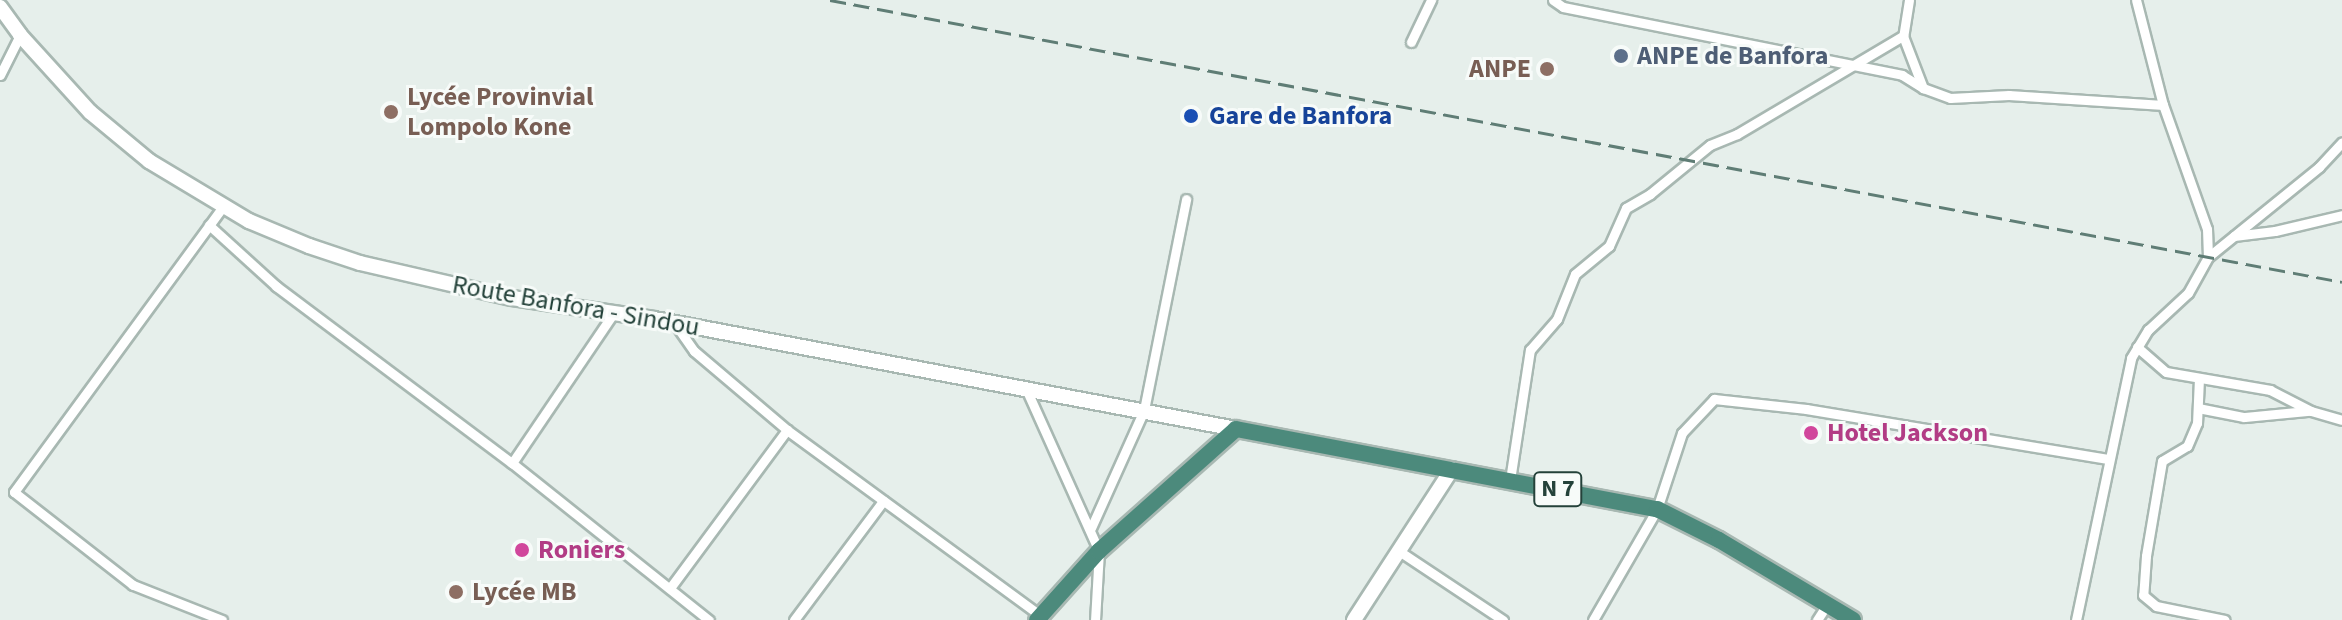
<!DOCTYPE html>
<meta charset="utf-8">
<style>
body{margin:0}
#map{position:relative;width:2342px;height:620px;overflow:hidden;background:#e6efeb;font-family:"Source Sans 3",sans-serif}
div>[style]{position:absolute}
.roads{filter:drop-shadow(2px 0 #a8b8b2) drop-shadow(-2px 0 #a8b8b2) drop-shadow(0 2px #a8b8b2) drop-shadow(0 -2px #a8b8b2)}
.minor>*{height:9px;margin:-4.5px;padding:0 4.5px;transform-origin:4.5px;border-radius:4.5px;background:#fff}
.secondary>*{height:14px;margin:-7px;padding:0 7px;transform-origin:7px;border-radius:7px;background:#fff}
.trunk>*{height:16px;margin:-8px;padding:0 8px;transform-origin:8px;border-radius:8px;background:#4c8a7c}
.rail>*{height:3px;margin-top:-1.5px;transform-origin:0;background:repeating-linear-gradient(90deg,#5f7d75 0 16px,transparent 0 24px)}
.dots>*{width:22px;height:22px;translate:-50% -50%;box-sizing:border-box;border:4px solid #f7fbf9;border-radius:50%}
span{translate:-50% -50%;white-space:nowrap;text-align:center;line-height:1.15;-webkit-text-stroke:6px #f7fbf9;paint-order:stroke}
.shield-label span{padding:2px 6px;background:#f7fbf9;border:2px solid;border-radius:6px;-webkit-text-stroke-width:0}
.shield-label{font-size:24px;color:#24423a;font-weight:700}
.service-label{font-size:26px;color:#4e5e75;font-weight:700}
.left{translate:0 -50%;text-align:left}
.education-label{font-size:26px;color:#785e54;font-weight:700}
.right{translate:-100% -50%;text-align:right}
.transit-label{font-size:26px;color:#164399;font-weight:700}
.street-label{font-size:26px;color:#24423a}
.hotel-label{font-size:26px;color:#b23c85;font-weight:700}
</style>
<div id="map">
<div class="roads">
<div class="minor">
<div style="left:1553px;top:0;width:12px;rotate:35deg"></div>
<div style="left:1563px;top:7px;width:346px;rotate:11.3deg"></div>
<div style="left:1902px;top:75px;width:25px;rotate:32deg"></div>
<div style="left:1923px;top:88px;width:29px;rotate:20deg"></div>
<div style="left:1950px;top:98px;width:59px;rotate:-2.9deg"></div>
<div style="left:2009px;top:95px;width:154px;rotate:3.7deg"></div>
<div style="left:1909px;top:0;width:36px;rotate:99deg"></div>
<div style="left:1903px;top:36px;width:56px;rotate:69deg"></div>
<div style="left:1411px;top:42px;width:47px;rotate:-64.5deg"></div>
<div style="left:0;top:75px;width:45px;rotate:-63.4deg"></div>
<div style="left:209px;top:225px;width:91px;rotate:42.3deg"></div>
<div style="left:276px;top:286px;width:295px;rotate:36.9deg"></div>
<div style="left:512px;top:463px;width:252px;rotate:38.6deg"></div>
<div style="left:2234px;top:236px;width:41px;rotate:-7deg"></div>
<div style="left:2275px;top:231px;width:69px;rotate:-13.4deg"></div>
<div style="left:2208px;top:257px;width:143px;rotate:-39deg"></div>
<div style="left:2319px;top:167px;width:34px;rotate:-47deg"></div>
<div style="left:675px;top:324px;width:33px;rotate:55deg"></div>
<div style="left:694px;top:351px;width:122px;rotate:40.3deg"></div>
<div style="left:787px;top:430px;width:315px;rotate:36.2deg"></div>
<div style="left:2137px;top:347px;width:38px;rotate:41deg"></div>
<div style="left:2166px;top:372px;width:106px;rotate:9.8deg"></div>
<div style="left:2270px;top:390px;width:46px;rotate:27.1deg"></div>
<div style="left:2311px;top:411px;width:32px;rotate:16deg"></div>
<div style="left:2199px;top:378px;width:45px;rotate:92.5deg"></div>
<div style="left:2197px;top:423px;width:25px;rotate:113deg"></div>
<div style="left:2187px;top:446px;width:29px;rotate:149deg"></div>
<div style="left:2162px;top:461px;width:96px;rotate:99.6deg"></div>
<div style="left:2146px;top:556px;width:39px;rotate:94deg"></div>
<div style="left:2143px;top:595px;width:17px;rotate:40deg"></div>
<div style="left:2156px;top:606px;width:70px;rotate:11.5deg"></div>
<div style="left:1027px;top:391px;width:175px;rotate:65.8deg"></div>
<div style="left:1099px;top:551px;width:69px;rotate:93.3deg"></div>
<div style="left:2198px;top:408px;width:47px;rotate:11.1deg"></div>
<div style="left:2244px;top:417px;width:64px;rotate:-5.4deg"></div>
<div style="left:512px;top:463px;width:180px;rotate:-55.9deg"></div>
<div style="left:1510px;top:480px;width:132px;rotate:-81.3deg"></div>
<div style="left:1530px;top:350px;width:41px;rotate:-48.9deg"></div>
<div style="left:1557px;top:319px;width:48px;rotate:-68.2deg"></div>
<div style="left:1575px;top:274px;width:44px;rotate:-39.5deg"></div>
<div style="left:1609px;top:246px;width:42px;rotate:-65.9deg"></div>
<div style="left:1626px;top:208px;width:28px;rotate:-30deg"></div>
<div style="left:1650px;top:194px;width:77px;rotate:-39.2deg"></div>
<div style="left:1710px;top:145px;width:29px;rotate:-22deg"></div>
<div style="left:1737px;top:134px;width:193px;rotate:-30.6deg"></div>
<div style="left:1091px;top:528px;width:129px;rotate:-65.8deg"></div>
<div style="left:1144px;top:410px;width:215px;rotate:-78.7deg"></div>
<div style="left:1399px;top:551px;width:125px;rotate:33.6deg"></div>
<div style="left:670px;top:588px;width:197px;rotate:-53.5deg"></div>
<div style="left:222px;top:620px;width:96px;rotate:-158.5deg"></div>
<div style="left:133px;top:585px;width:151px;rotate:-142deg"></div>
<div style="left:14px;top:492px;width:354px;rotate:-53.8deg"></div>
<div style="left:794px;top:620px;width:149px;rotate:-53.2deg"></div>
<div style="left:1593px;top:620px;width:128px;rotate:-60deg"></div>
<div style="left:1657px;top:509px;width:80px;rotate:-71.8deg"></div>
<div style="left:1682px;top:433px;width:47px;rotate:-46.7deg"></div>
<div style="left:1714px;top:399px;width:93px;rotate:6.2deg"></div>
<div style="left:1806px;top:409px;width:306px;rotate:9.4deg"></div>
<div style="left:1817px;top:620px;width:17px;rotate:-57deg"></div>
<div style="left:2076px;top:620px;width:268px;rotate:-78.1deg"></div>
<div style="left:2131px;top:358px;width:33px;rotate:-59deg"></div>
<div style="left:2148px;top:330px;width:54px;rotate:-42.8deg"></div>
<div style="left:2188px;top:293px;width:41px;rotate:-60.9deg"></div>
<div style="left:2208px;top:257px;width:28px;rotate:-92deg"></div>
<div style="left:2207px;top:229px;width:132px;rotate:-109.5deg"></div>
<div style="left:2163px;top:105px;width:108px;rotate:-104.4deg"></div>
</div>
<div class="secondary">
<div style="left:0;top:7px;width:34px;rotate:54deg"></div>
<div style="left:20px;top:35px;width:104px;rotate:47.7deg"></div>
<div style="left:90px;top:112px;width:77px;rotate:39.7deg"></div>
<div style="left:149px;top:161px;width:117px;rotate:31deg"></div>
<div style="left:249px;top:221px;width:65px;rotate:22.6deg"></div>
<div style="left:309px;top:246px;width:54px;rotate:18.4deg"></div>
<div style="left:360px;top:263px;width:156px;rotate:13deg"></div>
<div style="left:512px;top:298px;width:144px;rotate:8.4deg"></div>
<div style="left:654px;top:319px;width:592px;rotate:10.7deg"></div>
<div style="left:1354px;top:620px;width:180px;rotate:-57deg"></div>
</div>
<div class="trunk">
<div style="left:1037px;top:620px;width:93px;rotate:-48.1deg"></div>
<div style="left:1099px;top:551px;width:183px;rotate:-41.7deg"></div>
<div style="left:1236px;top:429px;width:429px;rotate:10.8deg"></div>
<div style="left:1657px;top:509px;width:69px;rotate:26.6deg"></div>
<div style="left:1719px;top:540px;width:156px;rotate:30.8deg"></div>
</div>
</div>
<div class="rail">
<div style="left:830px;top:0;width:1538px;rotate:10.56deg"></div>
</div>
<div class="dots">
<div style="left:1621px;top:56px;background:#5c6f8a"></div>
<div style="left:1547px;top:69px;background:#8d6e63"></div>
<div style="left:391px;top:112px;background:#8d6e63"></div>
<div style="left:1191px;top:116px;background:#1a4fb4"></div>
<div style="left:1811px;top:433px;background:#d1479c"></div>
<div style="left:522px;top:550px;background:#d1479c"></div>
<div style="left:456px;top:592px;background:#8d6e63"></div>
</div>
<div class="shield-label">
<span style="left:1558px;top:489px">N 7</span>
</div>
<div class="service-label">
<span class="left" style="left:1637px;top:56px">ANPE de Banfora</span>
</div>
<div class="education-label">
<span class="right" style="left:1531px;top:69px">ANPE</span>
<span class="left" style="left:407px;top:112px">Lycée Provinvial<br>Lompolo Kone</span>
<span class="left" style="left:472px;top:592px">Lycée MB</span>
</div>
<div class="transit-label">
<span class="left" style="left:1209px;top:116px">Gare de Banfora</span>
</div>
<div class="street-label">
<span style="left:576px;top:306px;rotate:10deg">Route Banfora - Sindou</span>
</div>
<div class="hotel-label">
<span class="left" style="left:1827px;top:433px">Hotel Jackson</span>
<span class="left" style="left:538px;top:550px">Roniers</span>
</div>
</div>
